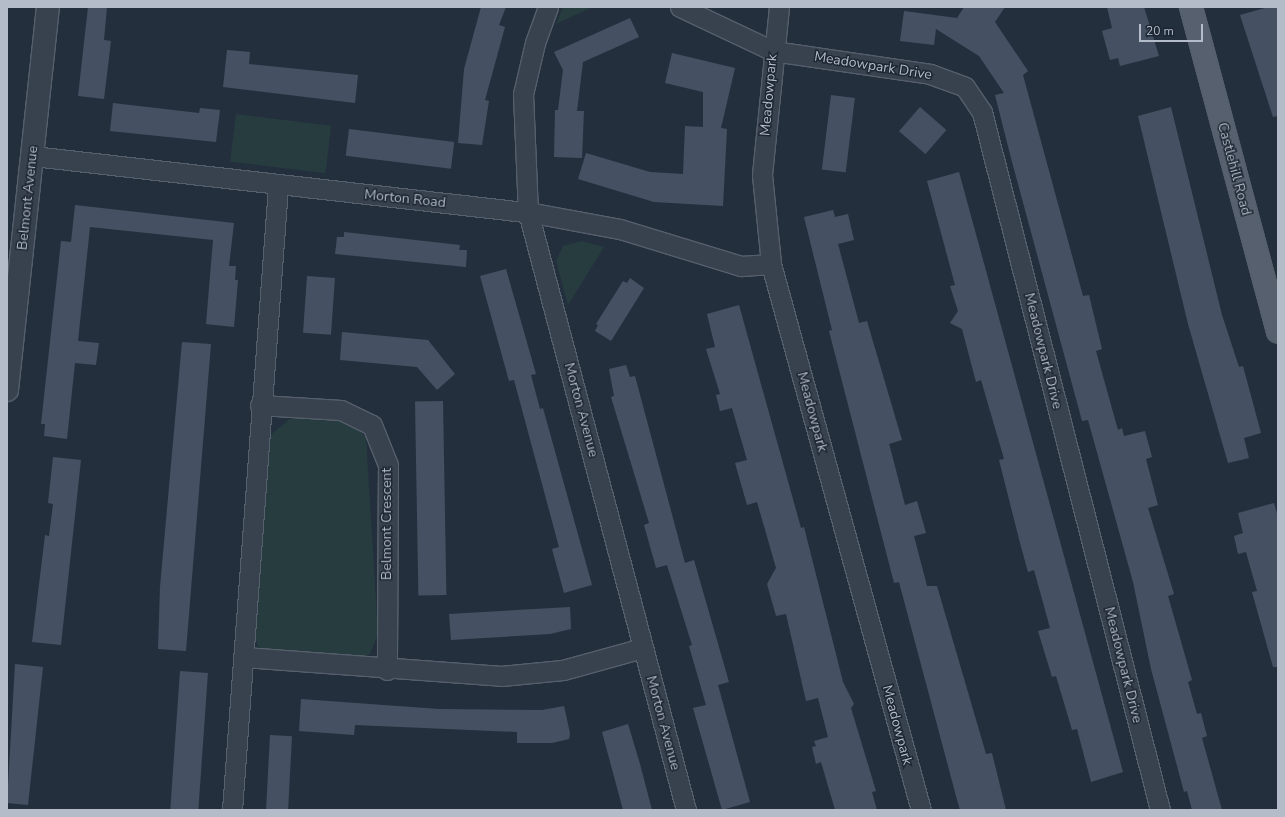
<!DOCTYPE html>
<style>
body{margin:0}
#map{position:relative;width:1285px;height:817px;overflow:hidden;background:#242f3e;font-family:"Nunito Sans",sans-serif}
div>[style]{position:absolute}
.green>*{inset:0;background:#263c3f;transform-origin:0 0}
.building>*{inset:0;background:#455162;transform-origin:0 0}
.roads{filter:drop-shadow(1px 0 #565f6c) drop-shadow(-1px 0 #565f6c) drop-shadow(0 1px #565f6c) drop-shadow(0 -1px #565f6c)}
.minor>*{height:19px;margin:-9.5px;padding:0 9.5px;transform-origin:9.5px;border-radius:9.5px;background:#38414e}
.tertiary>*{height:22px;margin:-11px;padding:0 11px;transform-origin:11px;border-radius:11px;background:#38414e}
.primary>*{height:22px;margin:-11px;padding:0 11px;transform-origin:11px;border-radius:11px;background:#56606e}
span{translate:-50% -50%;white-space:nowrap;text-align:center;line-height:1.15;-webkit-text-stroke:3px #1d2633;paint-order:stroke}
.street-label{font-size:14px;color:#b4bcc9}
.frame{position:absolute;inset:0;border:8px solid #b4bcc9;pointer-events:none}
.scale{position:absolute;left:1139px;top:24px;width:64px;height:18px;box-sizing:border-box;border:2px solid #b4bcc9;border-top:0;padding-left:5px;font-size:12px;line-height:14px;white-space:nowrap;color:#b4bcc9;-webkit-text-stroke:3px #1d2633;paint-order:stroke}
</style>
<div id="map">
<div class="green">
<div style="clip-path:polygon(563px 7px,593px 7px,556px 24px)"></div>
<div style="left:236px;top:114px;width:96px;height:48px;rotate:7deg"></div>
<div style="clip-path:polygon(582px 241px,604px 247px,568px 305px,556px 261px,563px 246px)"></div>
<div style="clip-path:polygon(291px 418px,350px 422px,366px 437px,378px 634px,370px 654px,351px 665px,259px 649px,254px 634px,269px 436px)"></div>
</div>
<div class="building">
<div style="clip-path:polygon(88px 7px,107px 7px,104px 40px,111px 41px,104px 99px,78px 96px)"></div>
<div style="clip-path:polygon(481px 7px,506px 7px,499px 25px,505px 27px,485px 100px,489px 101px,482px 145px,458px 143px,464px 69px)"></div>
<div style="clip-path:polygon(964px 7px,1005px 7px,995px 22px,1028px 71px,1023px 75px,1083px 296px,1089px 295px,1102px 349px,1096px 351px,1118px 430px,1122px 428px,1124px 436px,1145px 431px,1152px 457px,1146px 459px,1158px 505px,1148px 508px,1174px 594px,1168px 596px,1192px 680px,1188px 682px,1197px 714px,1201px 713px,1207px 736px,1202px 738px,1222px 810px,1192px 810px,1187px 791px,1184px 792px,1151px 669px,1133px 582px,1088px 420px,1082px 421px,1011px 158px,995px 95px,1004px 93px,979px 56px,936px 29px,934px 45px,900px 41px,904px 11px,957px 18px)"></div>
<div style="clip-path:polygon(1107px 7px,1144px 7px,1159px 56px,1120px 66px,1118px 58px,1110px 60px,1102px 31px,1112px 28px)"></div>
<div style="clip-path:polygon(1268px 7px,1278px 7px,1278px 116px,1273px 117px,1240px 15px)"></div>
<div style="clip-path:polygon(630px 18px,639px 37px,583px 62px,577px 111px,584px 111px,582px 158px,554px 157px,555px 110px,558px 110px,563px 70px,554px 52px)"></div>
<div style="clip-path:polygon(227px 50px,250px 52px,249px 64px,358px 75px,355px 103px,223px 87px)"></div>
<div style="clip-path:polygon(672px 53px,735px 68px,721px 128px,727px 129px,723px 206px,654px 202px,578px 179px,586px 153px,650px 172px,683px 174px,685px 126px,703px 127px,703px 92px,665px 83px)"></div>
<div style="left:831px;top:95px;width:24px;height:75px;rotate:7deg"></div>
<div style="clip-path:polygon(113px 103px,199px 113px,200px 108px,220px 110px,216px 142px,110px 131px)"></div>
<div style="left:920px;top:107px;width:35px;height:32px;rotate:41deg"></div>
<div style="clip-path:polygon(1171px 107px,1222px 315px,1239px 367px,1243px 366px,1261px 433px,1244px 438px,1249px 458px,1228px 463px,1188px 324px,1138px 116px)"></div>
<div style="left:349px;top:129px;width:106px;height:27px;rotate:7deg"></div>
<div style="clip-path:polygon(959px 172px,1123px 772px,1091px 782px,1077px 729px,1072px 730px,1056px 676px,1052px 677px,1038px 631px,1050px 628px,1034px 570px,1028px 572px,1020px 543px,999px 460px,1004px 459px,981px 380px,976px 382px,962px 329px,950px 323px,958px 311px,950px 286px,955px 285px,927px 181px)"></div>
<div style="clip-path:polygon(75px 205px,234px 223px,229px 266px,236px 266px,235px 280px,238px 280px,234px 327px,206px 324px,213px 240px,90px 227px,78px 341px,99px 343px,96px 365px,75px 363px,67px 439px,44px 436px,45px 424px,41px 424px,61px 241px,71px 242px)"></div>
<div style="clip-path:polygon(833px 210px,835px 217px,848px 214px,854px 240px,838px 244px,859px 323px,867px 321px,902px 440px,889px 444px,890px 447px,905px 505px,917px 501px,926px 533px,914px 536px,927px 586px,937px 586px,986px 754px,992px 753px,1006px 810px,960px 810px,956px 796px,899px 582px,894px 583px,829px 331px,832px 330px,804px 217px)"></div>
<div style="clip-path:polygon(344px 232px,460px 245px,459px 250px,467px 250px,466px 267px,335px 254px,337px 237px,344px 237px)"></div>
<div style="clip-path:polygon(506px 269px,536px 374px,531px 375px,540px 409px,543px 408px,592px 585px,564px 593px,552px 549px,559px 547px,514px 380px,509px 381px,480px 276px)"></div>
<div style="left:307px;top:276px;width:28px;height:57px;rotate:4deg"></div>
<div style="clip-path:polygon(630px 278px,644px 288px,611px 341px,595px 331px,598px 325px,596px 324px,623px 281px,627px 283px)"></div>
<div style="clip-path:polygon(739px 305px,801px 528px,804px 527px,843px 682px,854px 704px,851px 708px,876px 791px,872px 792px,877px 810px,835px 810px,821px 762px,816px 764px,812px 747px,816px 746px,814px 741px,828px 737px,818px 698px,806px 701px,786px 614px,776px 616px,767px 584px,776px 568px,757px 502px,747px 505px,735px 463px,747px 460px,732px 408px,720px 411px,716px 395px,720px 394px,706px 349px,715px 347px,707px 314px)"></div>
<div style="clip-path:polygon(342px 332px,428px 340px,455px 374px,437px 390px,417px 367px,340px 360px)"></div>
<div style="clip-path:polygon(182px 342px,211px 344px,186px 651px,158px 649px,160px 587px)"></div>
<div style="clip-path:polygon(626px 365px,630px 377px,635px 376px,685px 563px,694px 560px,729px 682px,718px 685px,750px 802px,722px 810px,693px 708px,706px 705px,689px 646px,692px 645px,667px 565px,656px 568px,644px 525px,649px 523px,611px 397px,614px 396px,609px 369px)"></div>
<div style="left:443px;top:401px;width:194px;height:28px;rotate:89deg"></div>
<div style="clip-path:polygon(53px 457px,81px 460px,61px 645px,32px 642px,45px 535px,49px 536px,53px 504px,48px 503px)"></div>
<div style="clip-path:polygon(1274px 503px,1278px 517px,1278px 667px,1273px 667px,1252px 592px,1257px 591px,1246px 552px,1238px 554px,1234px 536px,1243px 533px,1238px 513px)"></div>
<div style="clip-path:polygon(570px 607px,571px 629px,550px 634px,451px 640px,449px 614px)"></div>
<div style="clip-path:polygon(15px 664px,43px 667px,28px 805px,7px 803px)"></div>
<div style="left:180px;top:671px;width:28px;height:140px;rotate:4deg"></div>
<div style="clip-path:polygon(301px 699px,439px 709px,542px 710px,564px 706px,570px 733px,569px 739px,552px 743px,517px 743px,517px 732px,355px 725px,354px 735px,299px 731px)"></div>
<div style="clip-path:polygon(628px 724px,640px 764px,652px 810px,623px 810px,602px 732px)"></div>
<div style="left:270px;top:735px;width:22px;height:75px;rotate:3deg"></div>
</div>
<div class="roads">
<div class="minor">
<div style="left:548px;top:7px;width:38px;rotate:110deg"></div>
<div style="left:535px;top:43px;width:52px;rotate:103.2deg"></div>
<div style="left:523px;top:94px;width:118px;rotate:87.6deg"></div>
<div style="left:528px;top:212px;width:619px;rotate:75.2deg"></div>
<div style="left:680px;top:7px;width:103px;rotate:25.3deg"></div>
<div style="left:773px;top:51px;width:159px;rotate:8.3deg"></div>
<div style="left:930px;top:74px;width:37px;rotate:20deg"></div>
<div style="left:965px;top:87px;width:30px;rotate:56deg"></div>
<div style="left:982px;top:112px;width:720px;rotate:75.69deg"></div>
<div style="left:779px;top:7px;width:169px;rotate:95.8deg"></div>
<div style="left:762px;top:175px;width:89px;rotate:84.2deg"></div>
<div style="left:771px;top:264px;width:566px;rotate:74.64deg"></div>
<div style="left:33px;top:156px;width:498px;rotate:6.5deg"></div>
<div style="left:528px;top:212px;width:94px;rotate:10.5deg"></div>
<div style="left:620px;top:229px;width:127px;rotate:17deg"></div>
<div style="left:741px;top:266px;width:30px;rotate:-4deg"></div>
<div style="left:260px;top:405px;width:81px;rotate:3.5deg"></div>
<div style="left:341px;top:410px;width:34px;rotate:26deg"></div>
<div style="left:372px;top:425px;width:43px;rotate:68.2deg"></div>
<div style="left:388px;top:465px;width:205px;rotate:90.3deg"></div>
<div style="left:244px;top:657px;width:258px;rotate:4.2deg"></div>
<div style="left:501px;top:676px;width:62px;rotate:-5.5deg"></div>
<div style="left:563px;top:670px;width:83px;rotate:-15.4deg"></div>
<div style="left:232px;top:810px;width:626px;rotate:-85.78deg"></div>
</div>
<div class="tertiary">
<div style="left:7px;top:390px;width:385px;rotate:-83.9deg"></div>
</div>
<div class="primary">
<div style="left:1191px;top:7px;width:336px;rotate:75deg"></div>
</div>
</div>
<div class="street-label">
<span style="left:873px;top:66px;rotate:9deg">Meadowpark Drive</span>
<span style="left:769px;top:95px;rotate:-85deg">Meadowpark</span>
<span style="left:1234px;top:169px;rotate:75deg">Castlehill Road</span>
<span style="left:28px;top:198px;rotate:-84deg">Belmont Avenue</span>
<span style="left:405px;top:199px;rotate:6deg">Morton Road</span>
<span style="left:1043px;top:351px;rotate:76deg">Meadowpark Drive</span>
<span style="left:581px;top:410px;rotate:75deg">Morton Avenue</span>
<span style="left:812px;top:412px;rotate:75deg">Meadowpark</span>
<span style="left:387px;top:524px;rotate:-90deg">Belmont Crescent</span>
<span style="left:1123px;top:665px;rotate:76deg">Meadowpark Drive</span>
<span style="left:663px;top:723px;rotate:75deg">Morton Avenue</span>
<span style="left:897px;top:725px;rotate:75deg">Meadowpark</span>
</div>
<div class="frame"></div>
<div class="scale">20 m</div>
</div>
